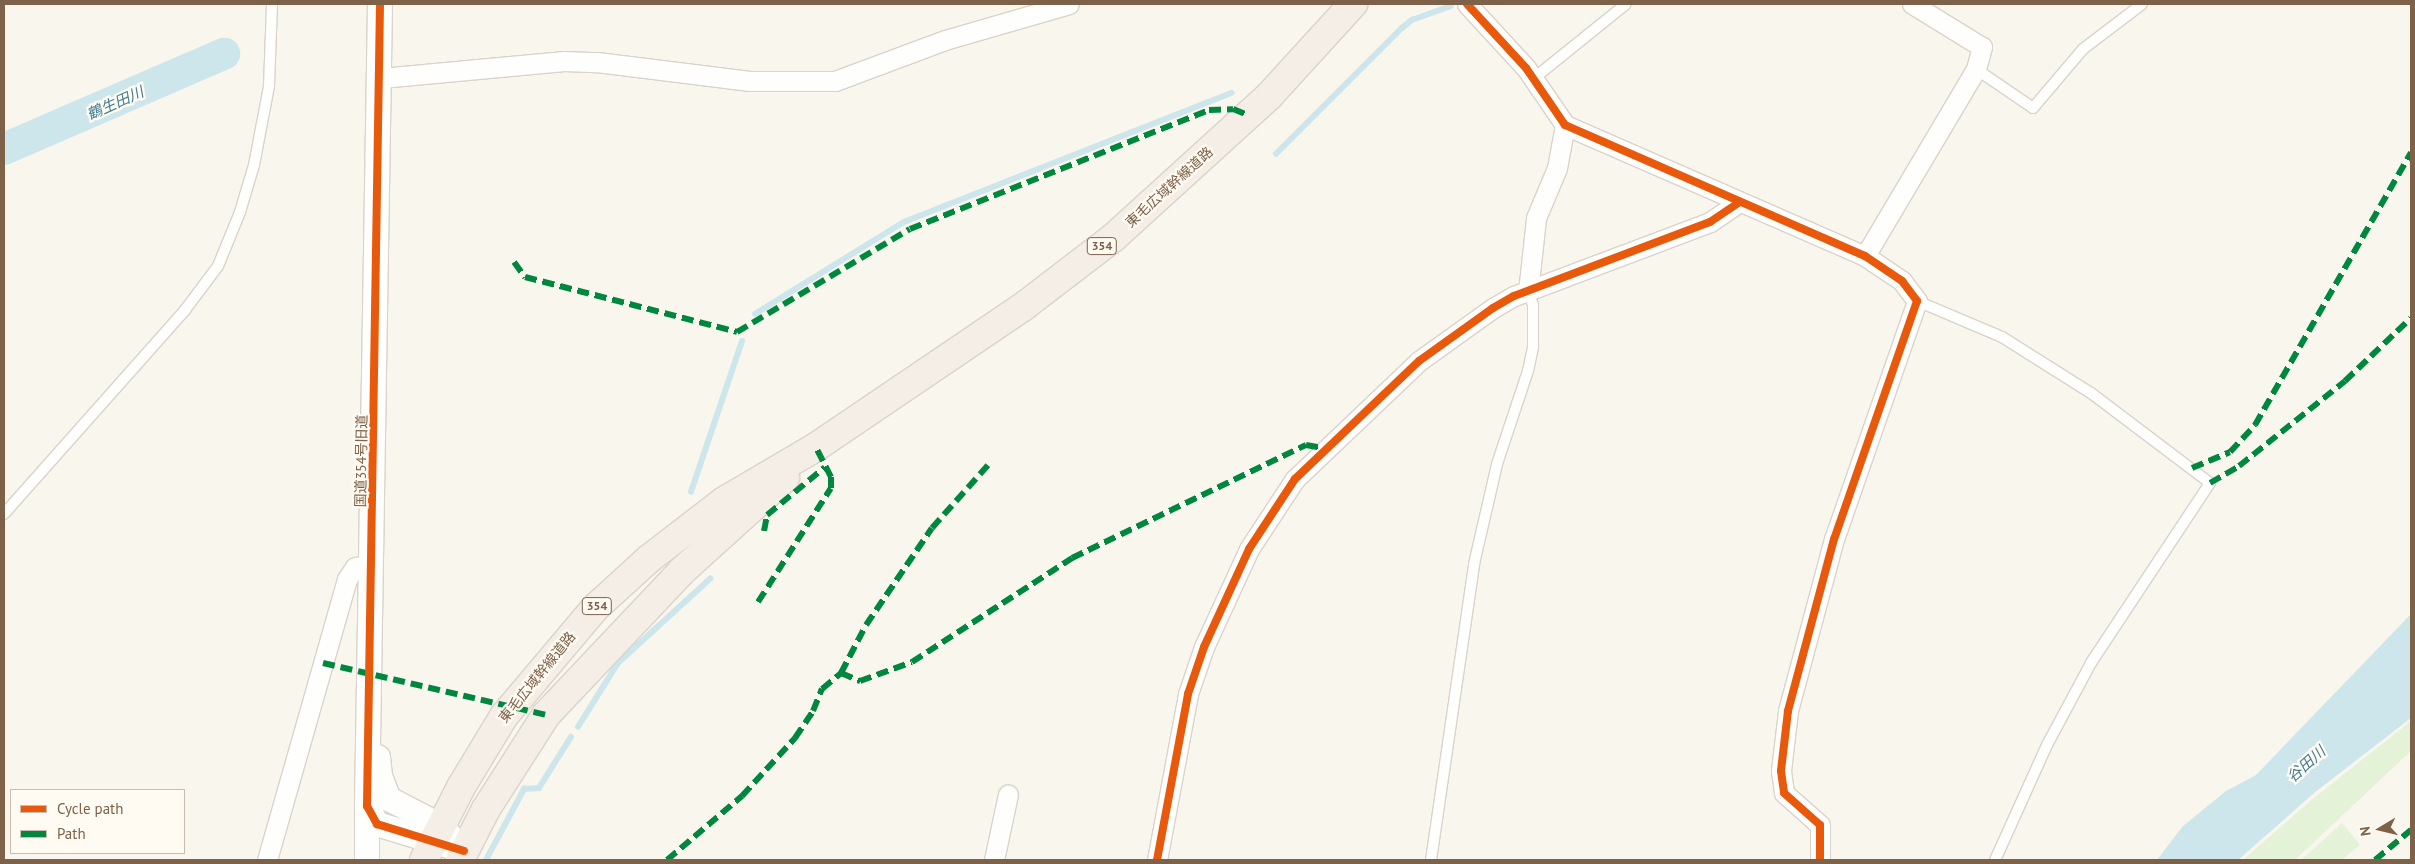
<!DOCTYPE html>
<meta charset="utf-8">
<style>
body{margin:0}
#map{position:relative;width:2415px;height:864px;overflow:hidden;background:#f9f6ee;font-family:"PT Sans","Noto Sans JP",sans-serif}
div>[style]{position:absolute}
.green>*{inset:0;background:#e4f2d7}
.water>*{inset:0;background:#cde6ec}
.stream>*{height:5.5px;margin:-2.75px;padding:0 2.75px;transform-origin:2.75px;border-radius:2.75px;background:#cde6ec}
.river>*{height:32px;margin:-16px;padding:0 16px;transform-origin:16px;border-radius:16px;background:#cde6ec}
.roads{filter:drop-shadow(1px 0 #dad3cc) drop-shadow(-1px 0 #dad3cc) drop-shadow(0 1px #dad3cc) drop-shadow(0 -1px #dad3cc)}
.service>*{height:10px;margin:-5px;padding:0 5px;transform-origin:5px;border-radius:5px;background:#fefefc}
.minor>*{height:19px;margin:-9.5px;padding:0 9.5px;transform-origin:9.5px;border-radius:9.5px;background:#fefefc}
.tertiary>*{height:24px;margin:-12px;padding:0 12px;transform-origin:12px;border-radius:12px;background:#fefefc}
.trunk>*{height:28px;margin:-14px;padding:0 14px;transform-origin:14px;border-radius:14px;background:#f4eee6}
.quiet>*{height:6px;margin-top:-3px;transform-origin:0;background:repeating-linear-gradient(90deg,#00873e 0 12px,transparent 0 18px)}
.cycleway>*{height:8px;margin:-4px;padding:0 4px;transform-origin:4px;border-radius:4px;background:#e8590c}
span{translate:-50% -50%;white-space:nowrap;text-align:center;line-height:1.15;-webkit-text-stroke:4.5px #fffbf2;paint-order:stroke}
.shield-label span{padding:1px 4px;background:#fffbf2;border:1px solid;border-radius:4px;-webkit-text-stroke-width:0}
.shield-label{font-size:12px;color:#7d6149;font-weight:700}
.street-label{font-size:14px;color:#7d6149}
.water-label{font-size:15px;color:#407c92;font-style:italic}
.frame{position:absolute;inset:0;border:5px solid #7d6149;pointer-events:none}
.legend{position:absolute;left:10px;top:789px;width:175px;height:65px;box-sizing:border-box;background:#fffbf2;border:1px solid #cbbdae;margin:0;padding:6px 9px;list-style:none;font-size:15px;color:#7d6149}
.legend li{display:flex;align-items:center;gap:10px;height:25px}
.legend b{width:25px;border:1px solid #cbbdae}
.north{position:absolute;left:2355px;top:804px;width:50px;height:50px;-webkit-text-stroke:4px #fffbf2;paint-order:stroke;rotate:261deg;font-size:14px;font-weight:700;line-height:20px;text-align:center;color:#7d6149}
.north::after{content:'';display:block;margin:auto;width:18px;height:22px;background:#7d6149;clip-path:polygon(50% 0,100% 100%,50% 72%,0 100%)}
</style>
<div id="map">
<div class="green">
<div style="clip-path:polygon(2411px 721px,2411px 751px,2295px 860px,2243px 860px,2309px 802px)"></div>
<div style="clip-path:polygon(2342px 823px,2360px 845px,2342px 860px,2301px 860px)"></div>
</div>
<div class="water">
<div style="clip-path:polygon(2411px 614px,2411px 718px,2314px 793px,2238px 860px,2157px 860px,2182px 827px,2226px 791px,2256px 775px)"></div>
</div>
<div class="stream">
<div style="left:1276px;top:154px;width:178px;rotate:-45deg"></div>
<div style="left:1402px;top:28px;width:13px;rotate:-39deg"></div>
<div style="left:1412px;top:20px;width:41px;rotate:-19.7deg"></div>
<div style="left:755px;top:314px;width:175px;rotate:-31.7deg"></div>
<div style="left:904px;top:222px;width:352px;rotate:-21.5deg"></div>
<div style="left:691px;top:492px;width:159px;rotate:-71.3deg"></div>
<div style="left:578px;top:727px;width:75px;rotate:-58deg"></div>
<div style="left:618px;top:663px;width:125px;rotate:-42.4deg"></div>
<div style="left:486px;top:860px;width:81px;rotate:-61.8deg"></div>
<div style="left:524px;top:789px;width:15px;rotate:-4deg"></div>
<div style="left:539px;top:788px;width:60px;rotate:-57.9deg"></div>
</div>
<div class="river">
<div style="left:4px;top:149px;width:240px;rotate:-23.4deg"></div>
</div>
<div class="roads">
<div class="service">
<div style="left:1976px;top:69px;width:69px;rotate:34.4deg"></div>
<div style="left:2033px;top:108px;width:77px;rotate:-49.7deg"></div>
<div style="left:2083px;top:49px;width:74px;rotate:-37.3deg"></div>
<div style="left:1533px;top:79px;width:119px;rotate:-38.9deg"></div>
<div style="left:1917px;top:301px;width:92px;rotate:23deg"></div>
<div style="left:2002px;top:337px;width:105px;rotate:32.2deg"></div>
<div style="left:2091px;top:393px;width:149px;rotate:37.1deg"></div>
<div style="left:2210px;top:483px;width:216px;rotate:123.5deg"></div>
<div style="left:2091px;top:663px;width:93px;rotate:118.2deg"></div>
<div style="left:2047px;top:745px;width:126px;rotate:114.3deg"></div>
<div style="left:4px;top:514px;width:273px;rotate:-48.4deg"></div>
<div style="left:185px;top:310px;width:55px;rotate:-53.1deg"></div>
<div style="left:218px;top:266px;width:58px;rotate:-67.8deg"></div>
<div style="left:240px;top:212px;width:49px;rotate:-73.4deg"></div>
<div style="left:254px;top:165px;width:80px;rotate:-79.2deg"></div>
<div style="left:269px;top:86px;width:82px;rotate:-87.9deg"></div>
<div style="left:1431px;top:860px;width:299px;rotate:-81.7deg"></div>
<div style="left:1474px;top:564px;width:103px;rotate:-77deg"></div>
<div style="left:1497px;top:464px;width:98px;rotate:-71.6deg"></div>
<div style="left:1528px;top:371px;width:25px;rotate:-78deg"></div>
<div style="left:1533px;top:347px;width:42px;rotate:-90deg"></div>
<div style="left:1533px;top:305px;width:14px;rotate:-111deg"></div>
</div>
<div class="minor">
<div style="left:1467px;top:4px;width:87px;rotate:47.3deg"></div>
<div style="left:1526px;top:68px;width:69px;rotate:55.6deg"></div>
<div style="left:1565px;top:125px;width:327px;rotate:23.6deg"></div>
<div style="left:1865px;top:256px;width:45px;rotate:34deg"></div>
<div style="left:1902px;top:281px;width:25px;rotate:53deg"></div>
<div style="left:1917px;top:301px;width:252px;rotate:109.2deg"></div>
<div style="left:1834px;top:539px;width:178px;rotate:105deg"></div>
<div style="left:1788px;top:711px;width:60px;rotate:96.7deg"></div>
<div style="left:1781px;top:771px;width:22px;rotate:82deg"></div>
<div style="left:1784px;top:793px;width:48px;rotate:41.6deg"></div>
<div style="left:1820px;top:825px;width:35px;rotate:90deg"></div>
<div style="left:381px;top:78px;width:184px;rotate:-5.3deg"></div>
<div style="left:564px;top:61px;width:33px;rotate:2deg"></div>
<div style="left:597px;top:62px;width:154px;rotate:7.1deg"></div>
<div style="left:750px;top:81px;width:85px"></div>
<div style="left:835px;top:81px;width:117px;rotate:-20.4deg"></div>
<div style="left:945px;top:40px;width:129px;rotate:-16.2deg"></div>
<div style="left:1865px;top:256px;width:217px;rotate:-59.3deg"></div>
<div style="left:1976px;top:69px;width:23px;rotate:-75deg"></div>
<div style="left:1982px;top:47px;width:82px;rotate:-148.4deg"></div>
<div style="left:1528px;top:292px;width:74px;rotate:-83.8deg"></div>
<div style="left:1536px;top:218px;width:54px;rotate:-67.2deg"></div>
<div style="left:1557px;top:168px;width:44px;rotate:-79.5deg"></div>
<div style="left:267px;top:860px;width:292px;rotate:-74.1deg"></div>
<div style="left:347px;top:579px;width:14px;rotate:-56deg"></div>
<div style="left:355px;top:567px;width:17px;rotate:-7deg"></div>
<div style="left:994px;top:860px;width:67px;rotate:-78deg"></div>
<div style="left:1157px;top:860px;width:169px;rotate:-79.4deg"></div>
<div style="left:1188px;top:694px;width:50px;rotate:-71.2deg"></div>
<div style="left:1204px;top:647px;width:108px;rotate:-65.3deg"></div>
<div style="left:1249px;top:549px;width:84px;rotate:-56.7deg"></div>
<div style="left:1295px;top:479px;width:171px;rotate:-43.6deg"></div>
<div style="left:1419px;top:361px;width:91px;rotate:-35.6deg"></div>
<div style="left:1493px;top:308px;width:24px;rotate:-30deg"></div>
<div style="left:1514px;top:296px;width:210px;rotate:-20.7deg"></div>
<div style="left:1710px;top:222px;width:34px;rotate:-34deg"></div>
</div>
<div class="tertiary">
<div style="left:380px;top:4px;width:802px;rotate:90.93deg"></div>
<div style="left:367px;top:806px;width:21px;rotate:61deg"></div>
<div style="left:377px;top:824px;width:91px;rotate:17.2deg"></div>
<div style="left:378px;top:757px;width:19px;rotate:84deg"></div>
<div style="left:380px;top:776px;width:25px;rotate:69deg"></div>
<div style="left:389px;top:799px;width:59px;rotate:27.4deg"></div>
<div style="left:441px;top:826px;width:19px;rotate:47deg"></div>
<div style="left:367px;top:860px;width:54px;rotate:-90deg"></div>
</div>
<div class="trunk">
<div style="left:424px;top:860px;width:82px;rotate:-63.1deg"></div>
<div style="left:461px;top:787px;width:83px;rotate:-58.8deg"></div>
<div style="left:504px;top:716px;width:141px;rotate:-49.9deg"></div>
<div style="left:595px;top:608px;width:74px;rotate:-42.3deg"></div>
<div style="left:650px;top:558px;width:93px;rotate:-37.6deg"></div>
<div style="left:724px;top:501px;width:107px;rotate:-30.4deg"></div>
<div style="left:816px;top:447px;width:251px;rotate:-34.1deg"></div>
<div style="left:1024px;top:306px;width:112px;rotate:-37.4deg"></div>
<div style="left:1113px;top:238px;width:211px;rotate:-42.3deg"></div>
<div style="left:1269px;top:96px;width:125px;rotate:-47.6deg"></div>
<div style="left:460px;top:860px;width:57px;rotate:-63deg"></div>
<div style="left:486px;top:809px;width:112px;rotate:-57.4deg"></div>
<div style="left:546px;top:715px;width:198px;rotate:-46.6deg"></div>
<div style="left:682px;top:571px;width:139px;rotate:-42.1deg"></div>
</div>
</div>
<div class="quiet">
<div style="left:514px;top:262px;width:19px;rotate:54deg"></div>
<div style="left:525px;top:277px;width:219px;rotate:14.5deg"></div>
<div style="left:737px;top:332px;width:201px;rotate:-30.8deg"></div>
<div style="left:910px;top:229px;width:322px;rotate:-21.7deg"></div>
<div style="left:1209px;top:110px;width:24px;rotate:-2deg"></div>
<div style="left:1233px;top:109px;width:16px;rotate:22deg"></div>
<div style="left:2192px;top:468px;width:41px;rotate:-22.8deg"></div>
<div style="left:2230px;top:452px;width:37px;rotate:-47deg"></div>
<div style="left:2255px;top:425px;width:314px;rotate:-60.2deg"></div>
<div style="left:2210px;top:483px;width:34px;rotate:-30deg"></div>
<div style="left:2239px;top:466px;width:136px;rotate:-38.7deg"></div>
<div style="left:2345px;top:381px;width:91px;rotate:-43.7deg"></div>
<div style="left:764px;top:531px;width:16px;rotate:-79deg"></div>
<div style="left:767px;top:515px;width:75px;rotate:-39.6deg"></div>
<div style="left:758px;top:602px;width:135px;rotate:-57.4deg"></div>
<div style="left:831px;top:488px;width:11px;rotate:-90deg"></div>
<div style="left:831px;top:477px;width:34px;rotate:-117deg"></div>
<div style="left:323px;top:663px;width:229px;rotate:13.1deg"></div>
<div style="left:841px;top:673px;width:21px;rotate:23deg"></div>
<div style="left:860px;top:681px;width:55px;rotate:-20.1deg"></div>
<div style="left:912px;top:662px;width:191px;rotate:-33deg"></div>
<div style="left:1072px;top:558px;width:260px;rotate:-25.8deg"></div>
<div style="left:1306px;top:445px;width:17px;rotate:10deg"></div>
<div style="left:667px;top:860px;width:99px;rotate:-40.5deg"></div>
<div style="left:742px;top:796px;width:79px;rotate:-47.6deg"></div>
<div style="left:795px;top:738px;width:32px;rotate:-56deg"></div>
<div style="left:813px;top:711px;width:24px;rotate:-68deg"></div>
<div style="left:822px;top:689px;width:25px;rotate:-40deg"></div>
<div style="left:841px;top:673px;width:54px;rotate:-62.5deg"></div>
<div style="left:866px;top:625px;width:117px;rotate:-55.8deg"></div>
<div style="left:932px;top:528px;width:86px;rotate:-48.3deg"></div>
<div style="left:2375px;top:860px;width:47px;rotate:-39.8deg"></div>
</div>
<div class="cycleway">
<div style="left:380px;top:4px;width:802px;rotate:90.93deg"></div>
<div style="left:367px;top:806px;width:21px;rotate:61deg"></div>
<div style="left:377px;top:824px;width:91px;rotate:17.2deg"></div>
<div style="left:1467px;top:4px;width:87px;rotate:47.3deg"></div>
<div style="left:1526px;top:68px;width:69px;rotate:55.6deg"></div>
<div style="left:1565px;top:125px;width:327px;rotate:23.6deg"></div>
<div style="left:1865px;top:256px;width:45px;rotate:34deg"></div>
<div style="left:1902px;top:281px;width:25px;rotate:53deg"></div>
<div style="left:1917px;top:301px;width:252px;rotate:109.2deg"></div>
<div style="left:1834px;top:539px;width:178px;rotate:105deg"></div>
<div style="left:1788px;top:711px;width:60px;rotate:96.7deg"></div>
<div style="left:1781px;top:771px;width:22px;rotate:82deg"></div>
<div style="left:1784px;top:793px;width:48px;rotate:41.6deg"></div>
<div style="left:1820px;top:825px;width:35px;rotate:90deg"></div>
<div style="left:1157px;top:860px;width:169px;rotate:-79.4deg"></div>
<div style="left:1188px;top:694px;width:50px;rotate:-71.2deg"></div>
<div style="left:1204px;top:647px;width:108px;rotate:-65.3deg"></div>
<div style="left:1249px;top:549px;width:84px;rotate:-56.7deg"></div>
<div style="left:1295px;top:479px;width:171px;rotate:-43.6deg"></div>
<div style="left:1419px;top:361px;width:91px;rotate:-35.6deg"></div>
<div style="left:1493px;top:308px;width:24px;rotate:-30deg"></div>
<div style="left:1514px;top:296px;width:210px;rotate:-20.7deg"></div>
<div style="left:1710px;top:222px;width:34px;rotate:-34deg"></div>
</div>
<div class="shield-label">
<span style="left:1102px;top:246px">354</span>
<span style="left:597px;top:606px">354</span>
</div>
<div class="street-label">
<span style="left:1169px;top:187px;rotate:-42deg">東毛広域幹線道路</span>
<span style="left:361px;top:461px;rotate:-89deg">国道354号旧道</span>
<span style="left:537px;top:677px;rotate:-51deg">東毛広域幹線道路</span>
</div>
<div class="water-label">
<span style="left:115px;top:103px;rotate:-24deg">鶴生田川</span>
<span style="left:2306px;top:764px;rotate:-42deg">谷田川</span>
</div>
<div class="frame"></div>
<ul class="legend">
<li><b style="height:6px;background:#e8590c"></b>Cycle path</li>
<li><b style="height:6px;background:#00873e"></b>Path</li>
</ul>
<div class="north">N</div>
</div>
